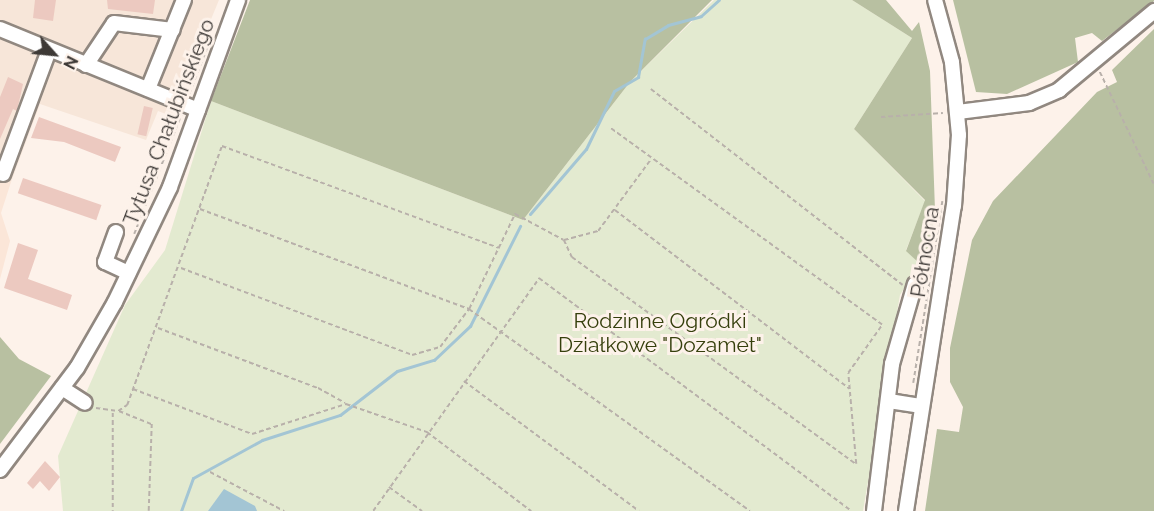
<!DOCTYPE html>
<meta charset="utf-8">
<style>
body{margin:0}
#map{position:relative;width:1154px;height:511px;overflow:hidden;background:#fdf2ea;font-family:Raleway,sans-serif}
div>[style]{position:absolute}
.built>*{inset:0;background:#f7e6d9}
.industrial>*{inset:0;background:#fbe6d8}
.green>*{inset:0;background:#e3ead0}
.forest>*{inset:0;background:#b8c0a1}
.water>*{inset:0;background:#a3c5d4}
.stream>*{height:3px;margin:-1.5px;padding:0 1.5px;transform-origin:1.5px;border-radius:1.5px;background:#a3c5d4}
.building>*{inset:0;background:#ecc9c0;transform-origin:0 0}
.path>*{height:1.5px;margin-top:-0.75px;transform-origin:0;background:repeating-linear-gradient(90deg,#b8b0aa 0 4.5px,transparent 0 7.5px)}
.roads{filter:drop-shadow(2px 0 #918880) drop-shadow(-2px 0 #918880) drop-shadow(0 2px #918880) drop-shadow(0 -2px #918880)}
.minor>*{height:14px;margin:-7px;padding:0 7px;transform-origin:7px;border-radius:7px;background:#fff}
span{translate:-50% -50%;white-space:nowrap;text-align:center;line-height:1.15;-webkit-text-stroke:6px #fdf2ea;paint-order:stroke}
.street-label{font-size:21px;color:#3d3936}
.park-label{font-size:21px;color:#353f0c}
.north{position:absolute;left:24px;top:24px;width:60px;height:60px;-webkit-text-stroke:4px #fdf2ea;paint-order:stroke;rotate:117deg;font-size:16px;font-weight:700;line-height:24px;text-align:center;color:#3d3936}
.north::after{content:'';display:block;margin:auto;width:21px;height:27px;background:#3d3936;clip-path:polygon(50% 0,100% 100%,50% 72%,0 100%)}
</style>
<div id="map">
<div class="built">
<div style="clip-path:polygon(0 0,219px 0,171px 116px,158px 111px,146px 140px,40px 104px,11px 182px,0 178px)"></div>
</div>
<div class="industrial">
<div style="clip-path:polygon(0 178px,11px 182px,1px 213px,10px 241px,0 279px)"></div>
</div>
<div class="green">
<div style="clip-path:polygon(714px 0,852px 0,912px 38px,854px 129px,925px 201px,906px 250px,919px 263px,900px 295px,863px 511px,63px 511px,58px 456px,125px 305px,165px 250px,211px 101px,523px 220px,630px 82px)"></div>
</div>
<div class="forest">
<div style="clip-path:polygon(250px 0,712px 0,630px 82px,523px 220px,211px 101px)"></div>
<div style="clip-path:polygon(852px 0,886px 0,912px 31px,919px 22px,930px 71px,935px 210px,931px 242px,919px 263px,906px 251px,925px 200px,854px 129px,912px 38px)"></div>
<div style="clip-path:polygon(953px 0,1154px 0,1154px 1px,1102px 41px,1092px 33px,1075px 38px,1078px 62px,1007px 94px,976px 92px)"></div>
<div style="clip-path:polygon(1154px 29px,1154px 511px,925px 511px,937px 429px,959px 432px,963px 407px,950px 382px,950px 348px,972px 240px,993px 201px,1097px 92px,1117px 82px,1112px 70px)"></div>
<div style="clip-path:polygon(0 337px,19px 359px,51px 376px,0 444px)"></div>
</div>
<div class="water">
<div style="clip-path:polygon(224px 489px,255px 506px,257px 511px,208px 511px)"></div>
</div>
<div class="stream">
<div style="left:530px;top:214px;width:86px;rotate:-49.3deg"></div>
<div style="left:586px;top:149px;width:64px;rotate:-64.2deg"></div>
<div style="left:614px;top:91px;width:28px;rotate:-30deg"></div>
<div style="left:638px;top:77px;width:39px;rotate:-80deg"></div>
<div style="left:645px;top:39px;width:27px;rotate:-31deg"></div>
<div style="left:668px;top:25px;width:34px;rotate:-15deg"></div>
<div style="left:701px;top:16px;width:24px;rotate:-42deg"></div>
<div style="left:181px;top:511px;width:35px;rotate:-70deg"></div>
<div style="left:193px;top:478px;width:79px;rotate:-28.8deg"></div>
<div style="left:262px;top:440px;width:82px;rotate:-17.8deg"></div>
<div style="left:340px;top:415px;width:72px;rotate:-37.7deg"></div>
<div style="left:397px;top:371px;width:39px;rotate:-17deg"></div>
<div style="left:434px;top:360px;width:50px;rotate:-43.4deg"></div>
<div style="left:470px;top:326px;width:112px;rotate:-63.4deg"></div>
</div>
<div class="building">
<div style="clip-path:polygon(35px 0,56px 0,53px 21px,33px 18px)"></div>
<div style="clip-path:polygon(107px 0,155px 0,153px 14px,108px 9px)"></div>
<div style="clip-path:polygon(8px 77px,23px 84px,17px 111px,13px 109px,0 139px,0 97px)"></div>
<div style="left:144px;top:106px;width:9px;height:29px;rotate:13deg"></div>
<div style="clip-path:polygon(39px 117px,121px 147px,115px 162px,64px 142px,31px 138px)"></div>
<div style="left:23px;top:178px;width:83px;height:16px;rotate:19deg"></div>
<div style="clip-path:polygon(18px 243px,38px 250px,28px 279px,72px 295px,67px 310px,4px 288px)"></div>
<div style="clip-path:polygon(45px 461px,60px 477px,49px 491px,40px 481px,33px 489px,27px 483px)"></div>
</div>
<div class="path">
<div style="left:1100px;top:72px;width:124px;rotate:64.3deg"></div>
<div style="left:651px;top:89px;width:319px;rotate:37.9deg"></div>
<div style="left:189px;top:94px;width:53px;rotate:-68.8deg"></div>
<div style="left:881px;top:117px;width:62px;rotate:-3.7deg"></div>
<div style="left:200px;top:209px;width:287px;rotate:20.4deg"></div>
<div style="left:469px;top:309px;width:346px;rotate:35.7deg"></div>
<div style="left:615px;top:210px;width:295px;rotate:37.3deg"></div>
<div style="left:134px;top:234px;width:128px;rotate:-68.4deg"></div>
<div style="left:564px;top:240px;width:19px;rotate:65deg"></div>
<div style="left:572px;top:257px;width:351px;rotate:36.1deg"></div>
<div style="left:856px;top:464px;width:91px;rotate:-95deg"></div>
<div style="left:848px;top:373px;width:59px;rotate:-54.7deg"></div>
<div style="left:882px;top:325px;width:336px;rotate:-144.1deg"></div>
<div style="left:181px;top:268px;width:247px;rotate:20.6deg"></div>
<div style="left:412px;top:355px;width:29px;rotate:-16deg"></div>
<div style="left:440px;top:347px;width:48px;rotate:-52.7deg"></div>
<div style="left:469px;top:309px;width:106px;rotate:-64.2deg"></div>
<div style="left:515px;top:214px;width:55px;rotate:28deg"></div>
<div style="left:564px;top:240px;width:35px;rotate:-15deg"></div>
<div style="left:598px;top:231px;width:89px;rotate:-53.6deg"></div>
<div style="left:158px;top:328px;width:171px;rotate:20.6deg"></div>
<div style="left:318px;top:388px;width:31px;rotate:29deg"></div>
<div style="left:464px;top:381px;width:218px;rotate:36.6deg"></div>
<div style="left:913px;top:383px;width:184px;rotate:-80.9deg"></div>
<div style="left:133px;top:389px;width:127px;rotate:20.7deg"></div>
<div style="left:252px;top:434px;width:99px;rotate:-17.7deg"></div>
<div style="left:346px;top:404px;width:86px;rotate:19.1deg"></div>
<div style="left:427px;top:432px;width:131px;rotate:37.2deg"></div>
<div style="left:96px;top:408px;width:22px;rotate:8deg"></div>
<div style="left:118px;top:411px;width:11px;rotate:-34deg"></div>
<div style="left:127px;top:405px;width:276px;rotate:-69.9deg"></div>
<div style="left:222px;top:146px;width:295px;rotate:20.2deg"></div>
<div style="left:119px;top:411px;width:35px;rotate:22deg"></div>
<div style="left:152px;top:424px;width:87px;rotate:92deg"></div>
<div style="left:113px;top:413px;width:98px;rotate:90deg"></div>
<div style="left:210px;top:472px;width:84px;rotate:27.8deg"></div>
<div style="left:389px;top:487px;width:41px;rotate:36deg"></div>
<div style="left:373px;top:511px;width:286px;rotate:-54.5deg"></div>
<div style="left:539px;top:278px;width:390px;rotate:36.7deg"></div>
</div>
<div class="roads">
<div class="minor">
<div style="left:0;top:29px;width:214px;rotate:22.2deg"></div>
<div style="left:86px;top:65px;width:50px;rotate:-56.3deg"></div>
<div style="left:114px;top:23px;width:59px;rotate:6.8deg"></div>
<div style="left:148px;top:89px;width:96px;rotate:-68deg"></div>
<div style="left:958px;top:112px;width:72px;rotate:-7.2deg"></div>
<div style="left:1029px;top:103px;width:33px;rotate:-23deg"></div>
<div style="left:1059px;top:90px;width:124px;rotate:-39.7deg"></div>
<div style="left:3px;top:174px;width:132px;rotate:-69.6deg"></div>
<div style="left:116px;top:232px;width:32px;rotate:110deg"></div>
<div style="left:105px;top:262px;width:26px;rotate:25deg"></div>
<div style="left:62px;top:388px;width:27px;rotate:33deg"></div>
<div style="left:889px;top:401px;width:33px;rotate:9deg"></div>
<div style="left:0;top:470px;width:128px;rotate:-53deg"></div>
<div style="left:77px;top:368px;width:76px;rotate:-60.1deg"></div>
<div style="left:115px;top:302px;width:127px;rotate:-64.4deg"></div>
<div style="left:170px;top:187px;width:199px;rotate:-70deg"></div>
<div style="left:874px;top:511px;width:148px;rotate:-83deg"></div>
<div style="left:892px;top:364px;width:83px;rotate:-74deg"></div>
<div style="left:906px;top:511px;width:309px;rotate:-81.1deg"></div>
<div style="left:954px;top:206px;width:71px;rotate:-86deg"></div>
<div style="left:959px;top:135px;width:73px;rotate:-95.5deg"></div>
<div style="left:952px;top:62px;width:64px;rotate:-105.3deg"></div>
</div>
</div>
<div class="street-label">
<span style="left:169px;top:122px;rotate:-69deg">Tytusa Chałubińskiego</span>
<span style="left:925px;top:252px;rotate:-81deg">Północna</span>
</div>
<div class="park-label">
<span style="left:660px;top:333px">Rodzinne Ogródki<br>Działkowe "Dozamet"</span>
</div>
<div class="north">N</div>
</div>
